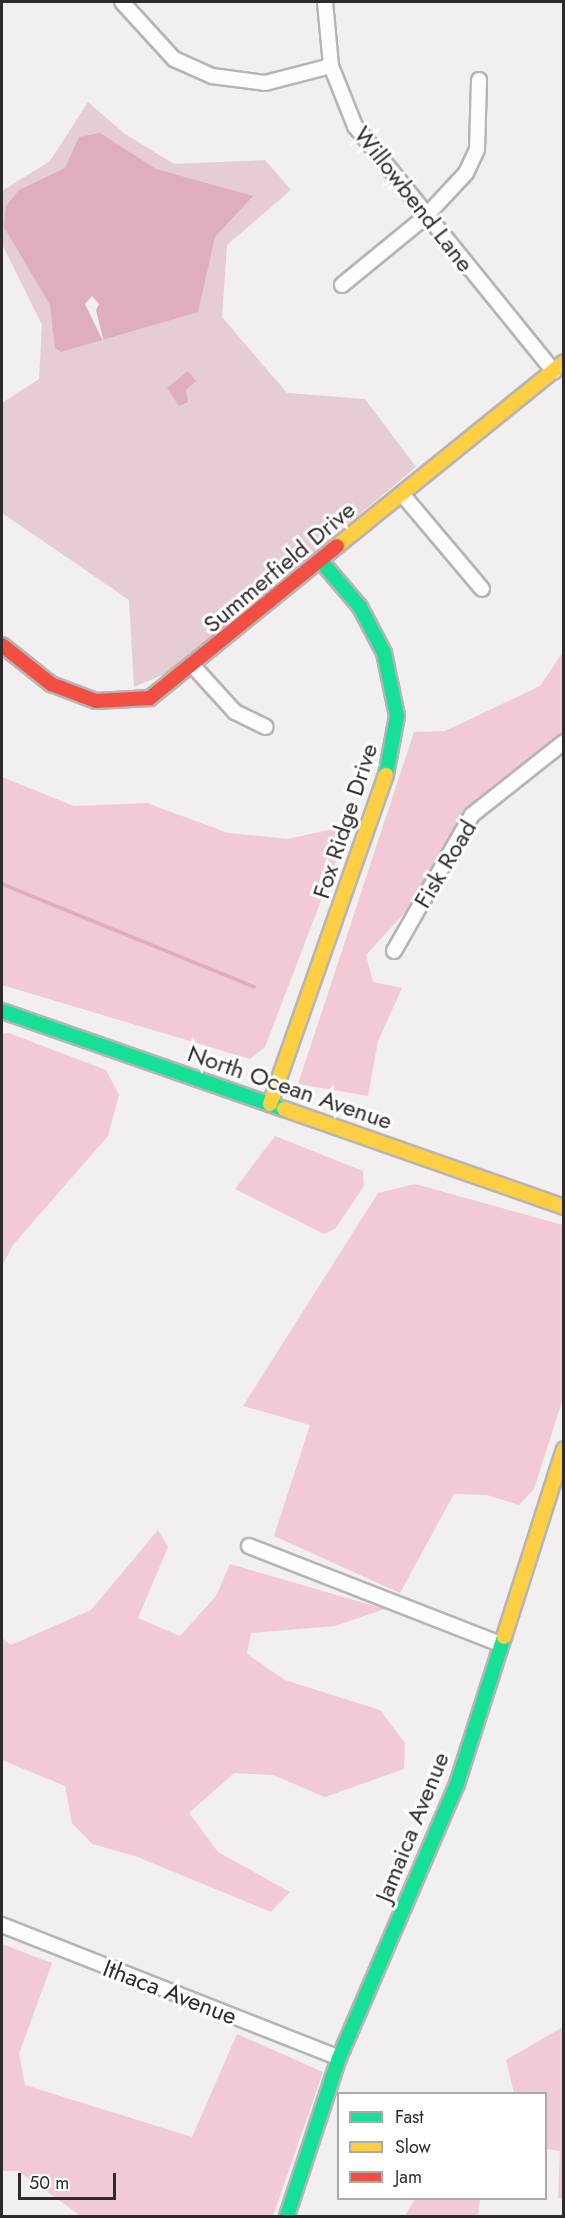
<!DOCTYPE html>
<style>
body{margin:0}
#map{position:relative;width:565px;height:2218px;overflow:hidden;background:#f2eff0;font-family:Jost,sans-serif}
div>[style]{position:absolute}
.green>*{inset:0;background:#e6ccd3}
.forest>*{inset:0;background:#f1cad6}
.water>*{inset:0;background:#dfaebd}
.pier>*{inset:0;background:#f2eff0}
.stream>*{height:4px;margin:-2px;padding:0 2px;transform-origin:2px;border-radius:2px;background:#dfaebd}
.roads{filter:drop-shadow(2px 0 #b7b4b5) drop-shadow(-2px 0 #b7b4b5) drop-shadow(0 2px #b7b4b5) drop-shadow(0 -2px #b7b4b5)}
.street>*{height:14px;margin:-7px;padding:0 7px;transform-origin:7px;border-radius:7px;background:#fdfdfd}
.fast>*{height:14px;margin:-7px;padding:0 7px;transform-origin:7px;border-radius:7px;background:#16e098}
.slow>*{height:14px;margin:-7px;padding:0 7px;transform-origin:7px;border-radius:7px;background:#ffcf43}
.jam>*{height:14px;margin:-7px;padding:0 7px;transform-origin:7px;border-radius:7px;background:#f24e42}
span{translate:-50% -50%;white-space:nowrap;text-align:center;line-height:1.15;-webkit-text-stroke:6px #fff;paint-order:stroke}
.street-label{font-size:24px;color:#2d2b2c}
.frame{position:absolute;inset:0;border:3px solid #2d2b2c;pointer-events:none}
.legend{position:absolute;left:337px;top:2092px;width:210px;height:108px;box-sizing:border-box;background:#fff;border:2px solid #abaaab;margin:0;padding:8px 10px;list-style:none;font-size:18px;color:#2d2b2c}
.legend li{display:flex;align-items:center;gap:12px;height:30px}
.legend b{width:30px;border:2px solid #abaaab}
.scale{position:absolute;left:18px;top:2173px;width:98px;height:27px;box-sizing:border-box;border:3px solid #2d2b2c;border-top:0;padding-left:8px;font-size:18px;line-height:21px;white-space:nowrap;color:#2d2b2c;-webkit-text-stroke:4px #fff;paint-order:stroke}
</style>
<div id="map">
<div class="green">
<div style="clip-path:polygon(88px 102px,125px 134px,174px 164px,265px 160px,291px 190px,227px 245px,222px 317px,287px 393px,365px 399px,416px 467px,174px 670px,134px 687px,129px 600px,2px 513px,2px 403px,39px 379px,42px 325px,2px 244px,2px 191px,50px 161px)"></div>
</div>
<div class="forest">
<div style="clip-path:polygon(563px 652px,563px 734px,467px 812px,420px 896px,366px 955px,373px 982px,402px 988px,378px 1041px,368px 1096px,298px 1084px,414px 732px,445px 731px,540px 686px)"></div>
<div style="clip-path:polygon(2px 777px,74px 806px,147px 803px,228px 833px,288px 839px,350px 825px,265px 1047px,250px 1059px,2px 985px)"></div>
<div style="clip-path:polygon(9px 1033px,106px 1070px,119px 1095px,108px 1136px,13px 1245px,2px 1266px,2px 1034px)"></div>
<div style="clip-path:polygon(275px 1136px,363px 1171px,364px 1186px,335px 1229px,324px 1234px,235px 1189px)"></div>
<div style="clip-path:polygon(415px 1184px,563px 1225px,564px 1395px,534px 1489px,519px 1505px,487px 1495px,454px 1494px,400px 1593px,274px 1536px,310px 1425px,243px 1406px,378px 1193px)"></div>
<div style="clip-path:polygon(158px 1530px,168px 1547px,138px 1618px,180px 1636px,216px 1596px,230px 1564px,385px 1609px,335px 1626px,251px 1633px,247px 1654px,285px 1680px,380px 1710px,405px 1743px,404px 1769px,325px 1797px,273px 1775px,234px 1773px,189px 1813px,218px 1852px,290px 1892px,271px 1912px,135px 1856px,92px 1844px,72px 1823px,65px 1786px,2px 1760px,2px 1638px,11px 1645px,91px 1610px)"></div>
<div style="clip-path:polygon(2px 1944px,52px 1963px,19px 2054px,25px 2085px,192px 2137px,237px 2034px,323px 2072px,273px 2216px,81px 2216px,18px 2171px,2px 2171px)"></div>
<div style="clip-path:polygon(563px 2027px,563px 2198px,558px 2198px,560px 2151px,546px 2149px,546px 2094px,514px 2093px,506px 2060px)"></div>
<div style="clip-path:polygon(415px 2199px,480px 2199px,478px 2216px,405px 2216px)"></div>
</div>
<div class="water">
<div style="clip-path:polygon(100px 133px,156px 169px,253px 196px,215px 237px,198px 312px,61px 352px,55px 348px,50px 305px,4px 227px,6px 206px,19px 190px,65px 168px,79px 137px)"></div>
<div style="clip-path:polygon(188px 371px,196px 381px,186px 390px,188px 402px,179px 406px,167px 388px)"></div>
</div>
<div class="pier">
<div style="clip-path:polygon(92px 296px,99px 304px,96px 310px,104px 343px,85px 304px)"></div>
</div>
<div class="stream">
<div style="left:2px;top:884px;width:272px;rotate:22.2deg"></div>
</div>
<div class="roads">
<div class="street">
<div style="left:122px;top:2px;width:77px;rotate:47.6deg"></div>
<div style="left:174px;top:59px;width:42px;rotate:24.1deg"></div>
<div style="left:212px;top:76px;width:53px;rotate:7.5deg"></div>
<div style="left:265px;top:83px;width:68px;rotate:-14.4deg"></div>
<div style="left:325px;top:2px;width:64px;rotate:84.6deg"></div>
<div style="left:331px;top:66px;width:65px;rotate:68.2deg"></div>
<div style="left:355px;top:126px;width:316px;rotate:51deg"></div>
<div style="left:342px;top:285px;width:107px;rotate:-39.3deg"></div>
<div style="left:425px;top:217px;width:60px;rotate:-47deg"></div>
<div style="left:466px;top:173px;width:26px;rotate:-65deg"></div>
<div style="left:477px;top:149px;width:69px;rotate:-88.3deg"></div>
<div style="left:402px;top:494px;width:124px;rotate:49.9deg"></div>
<div style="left:194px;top:667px;width:61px;rotate:47.7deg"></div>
<div style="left:235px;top:712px;width:34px;rotate:26deg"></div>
<div style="left:394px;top:951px;width:157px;rotate:-60.2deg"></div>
<div style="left:472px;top:815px;width:117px;rotate:-38.4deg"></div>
<div style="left:249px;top:1546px;width:270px;rotate:21.3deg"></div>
<div style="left:2px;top:1925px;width:362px;rotate:21.5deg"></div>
</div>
<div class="fast">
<div style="left:321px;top:561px;width:60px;rotate:49.7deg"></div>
<div style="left:360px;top:607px;width:52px;rotate:62.4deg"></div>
<div style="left:384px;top:653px;width:64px;rotate:78.3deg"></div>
<div style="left:397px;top:716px;width:60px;rotate:100.6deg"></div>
<div style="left:2px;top:1011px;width:299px;rotate:19.2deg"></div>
<div style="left:287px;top:2216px;width:166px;rotate:-71.8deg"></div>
<div style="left:339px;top:2058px;width:298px;rotate:-66.7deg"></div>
<div style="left:457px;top:1784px;width:154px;rotate:-72.3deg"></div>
</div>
<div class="slow">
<div style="left:337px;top:546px;width:292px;rotate:-39deg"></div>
<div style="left:270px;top:1104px;width:349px;rotate:-70.6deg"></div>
<div style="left:284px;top:1109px;width:297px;rotate:19.3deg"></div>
<div style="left:504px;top:1637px;width:197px;rotate:-72.3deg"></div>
</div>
<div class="jam">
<div style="left:2px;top:645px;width:63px;rotate:38.5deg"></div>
<div style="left:51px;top:684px;width:48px;rotate:20.7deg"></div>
<div style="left:96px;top:701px;width:54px;rotate:-3.2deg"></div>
<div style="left:150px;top:698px;width:241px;rotate:-39.1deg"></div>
</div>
</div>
<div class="street-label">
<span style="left:414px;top:199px;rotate:52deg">Willowbend Lane</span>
<span style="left:279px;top:567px;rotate:-40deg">Summerfield Drive</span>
<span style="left:345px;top:821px;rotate:-72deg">Fox Ridge Drive</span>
<span style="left:445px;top:864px;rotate:-59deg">Fisk Road</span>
<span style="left:290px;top:1087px;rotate:19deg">North Ocean Avenue</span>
<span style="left:412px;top:1827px;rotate:-68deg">Jamaica Avenue</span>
<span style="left:170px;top:1992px;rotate:21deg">Ithaca Avenue</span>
</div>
<div class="frame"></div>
<ul class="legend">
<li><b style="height:8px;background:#16e098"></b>Fast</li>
<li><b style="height:8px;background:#ffcf43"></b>Slow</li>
<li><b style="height:8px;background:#f24e42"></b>Jam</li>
</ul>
<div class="scale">50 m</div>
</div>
